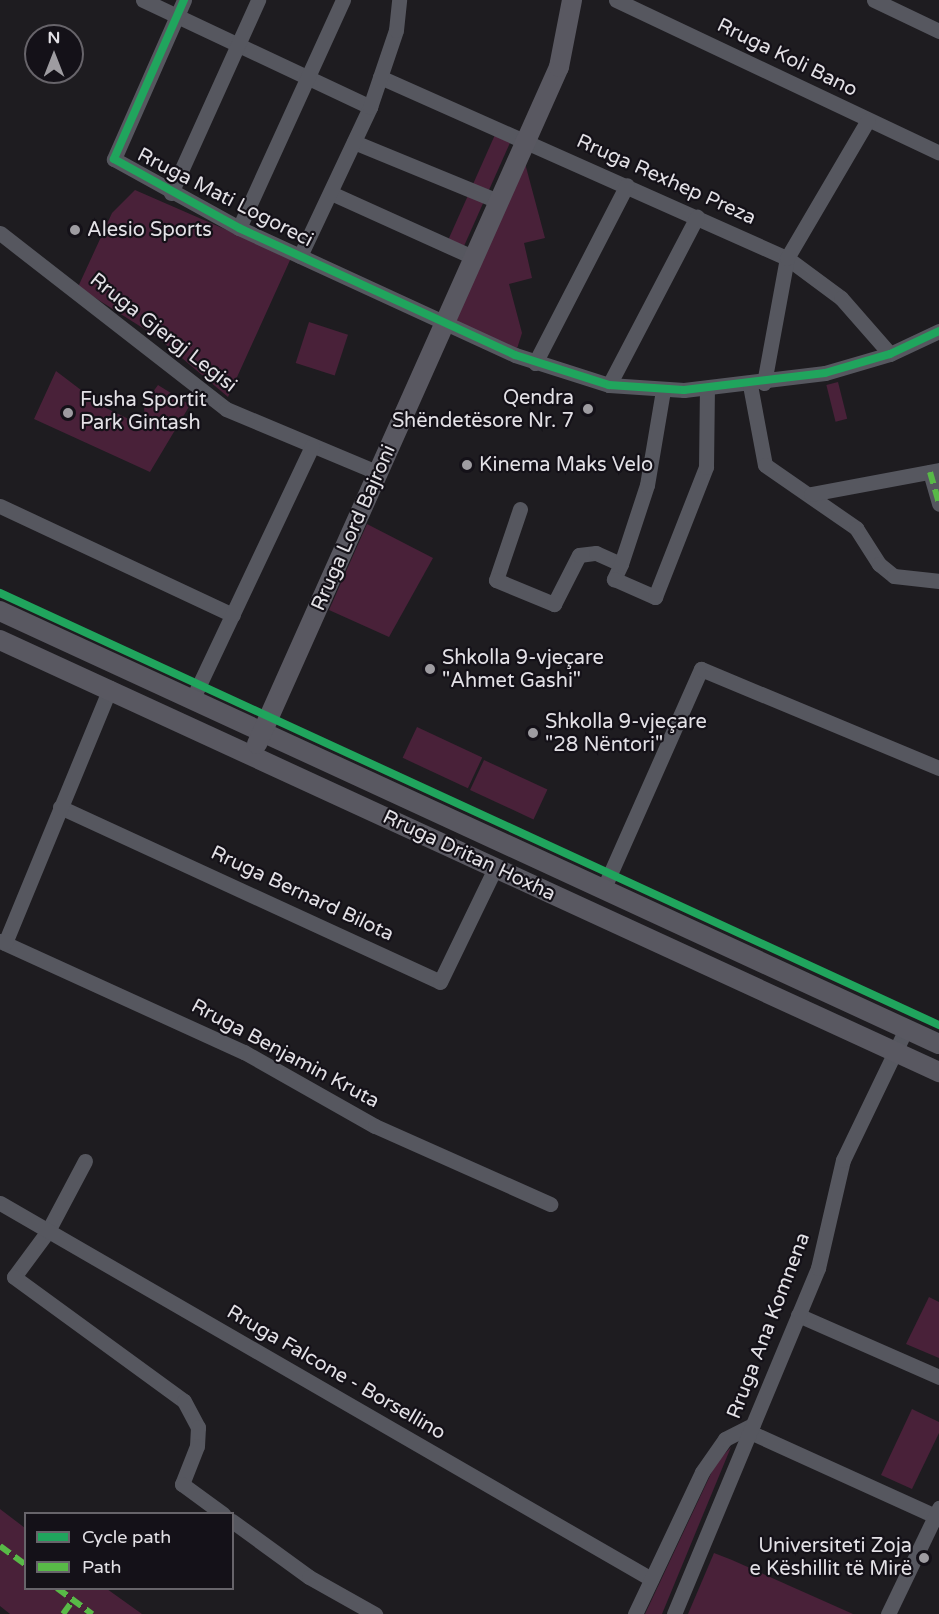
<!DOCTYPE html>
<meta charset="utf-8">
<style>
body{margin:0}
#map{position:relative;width:939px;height:1614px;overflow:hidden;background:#1e1c20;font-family:"Varela Round",sans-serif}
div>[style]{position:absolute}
.green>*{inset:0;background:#492139;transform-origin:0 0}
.minor>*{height:15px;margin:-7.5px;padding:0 7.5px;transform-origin:7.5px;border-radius:7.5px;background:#56575f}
.major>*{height:20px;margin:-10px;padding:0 10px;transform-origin:10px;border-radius:10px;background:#595861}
.quiet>*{height:6px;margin-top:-3px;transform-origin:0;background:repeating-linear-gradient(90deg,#58b947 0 12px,transparent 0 18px)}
.cycleway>*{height:8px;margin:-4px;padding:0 4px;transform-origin:4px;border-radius:4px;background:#20a55d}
.dots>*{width:16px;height:16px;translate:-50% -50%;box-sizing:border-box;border:3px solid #141118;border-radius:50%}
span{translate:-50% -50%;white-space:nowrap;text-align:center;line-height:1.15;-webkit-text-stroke:4.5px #141118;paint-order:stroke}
.street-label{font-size:20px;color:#e3e1e6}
.poi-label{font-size:20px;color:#e3e1e6}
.left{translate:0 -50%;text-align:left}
.right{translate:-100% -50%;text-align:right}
.legend{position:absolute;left:24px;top:1512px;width:210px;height:78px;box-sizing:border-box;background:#141118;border:2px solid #67646a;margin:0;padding:8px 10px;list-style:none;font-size:18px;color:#e3e1e6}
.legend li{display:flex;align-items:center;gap:12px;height:30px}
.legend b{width:30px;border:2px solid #67646a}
.north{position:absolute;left:24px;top:24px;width:60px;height:60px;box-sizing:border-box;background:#141118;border:2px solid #67646a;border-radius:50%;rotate:0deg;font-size:16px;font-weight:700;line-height:24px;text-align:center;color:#e3e1e6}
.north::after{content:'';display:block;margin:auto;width:21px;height:27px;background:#9e9ca1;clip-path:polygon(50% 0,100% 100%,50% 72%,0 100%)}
</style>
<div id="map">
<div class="green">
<div style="left:498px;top:128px;width:17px;height:128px;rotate:24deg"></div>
<div style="clip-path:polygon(522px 152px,545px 238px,524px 243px,532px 278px,509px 284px,522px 333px,515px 355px,446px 323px)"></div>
<div style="clip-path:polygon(135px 190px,291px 258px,228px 397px,157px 337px,78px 287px,112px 213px)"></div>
<div style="left:309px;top:322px;width:41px;height:43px;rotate:18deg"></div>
<div style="clip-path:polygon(56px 371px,102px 406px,145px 427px,144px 404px,158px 385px,190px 405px,150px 472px,34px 419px)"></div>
<div style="left:838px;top:382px;width:38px;height:12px;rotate:76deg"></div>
<div style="clip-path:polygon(367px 524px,433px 558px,389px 637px,329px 610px)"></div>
<div style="left:417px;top:727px;width:72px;height:34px;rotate:25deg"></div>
<div style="left:484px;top:760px;width:70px;height:33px;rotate:25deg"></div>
<div style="clip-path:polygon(929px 1297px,939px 1302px,939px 1358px,906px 1344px)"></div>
<div style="clip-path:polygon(912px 1409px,939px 1422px,939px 1433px,912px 1489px,881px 1475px)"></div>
<div style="clip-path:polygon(731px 1447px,662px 1614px,645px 1614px,716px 1463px)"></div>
<div style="clip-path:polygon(0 1509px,25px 1528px,26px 1588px,107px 1589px,142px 1614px,10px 1614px,0 1606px)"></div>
<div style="clip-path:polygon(714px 1553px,732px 1560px,853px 1614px,688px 1614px)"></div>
</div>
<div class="minor">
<div style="left:143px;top:0;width:251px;rotate:25.2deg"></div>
<div style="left:184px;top:0;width:174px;rotate:113.8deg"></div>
<div style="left:114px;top:159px;width:143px;rotate:28.9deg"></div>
<div style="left:239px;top:228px;width:304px;rotate:24.7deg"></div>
<div style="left:515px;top:355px;width:99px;rotate:17.7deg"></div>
<div style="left:609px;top:385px;width:75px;rotate:3.8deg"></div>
<div style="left:684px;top:390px;width:142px;rotate:-6.9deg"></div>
<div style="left:825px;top:373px;width:68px;rotate:-16.3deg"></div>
<div style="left:890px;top:354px;width:54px;rotate:-25.1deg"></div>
<div style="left:616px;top:0;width:357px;rotate:25.3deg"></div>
<div style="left:874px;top:0;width:72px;rotate:25.5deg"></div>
<div style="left:380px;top:77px;width:445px;rotate:24deg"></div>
<div style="left:787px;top:258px;width:67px;rotate:36.5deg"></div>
<div style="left:841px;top:298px;width:74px;rotate:48.8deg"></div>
<div style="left:354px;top:142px;width:158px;rotate:22.3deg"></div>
<div style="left:171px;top:193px;width:212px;rotate:-65.7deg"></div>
<div style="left:331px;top:193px;width:158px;rotate:24.3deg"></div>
<div style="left:239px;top:228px;width:251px;rotate:-65.5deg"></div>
<div style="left:0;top:233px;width:286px;rotate:37.9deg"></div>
<div style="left:226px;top:409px;width:166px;rotate:22.7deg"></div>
<div style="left:300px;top:256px;width:165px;rotate:-64.8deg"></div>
<div style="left:370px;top:107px;width:81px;rotate:-71.3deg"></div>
<div style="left:396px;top:30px;width:30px;rotate:-84deg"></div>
<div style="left:535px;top:363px;width:200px;rotate:-62.7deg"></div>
<div style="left:764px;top:383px;width:127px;rotate:-79.6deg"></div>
<div style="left:787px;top:258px;width:160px;rotate:-59.6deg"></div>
<div style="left:609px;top:385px;width:190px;rotate:-62.4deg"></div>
<div style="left:750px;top:385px;width:81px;rotate:79.4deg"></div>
<div style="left:765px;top:465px;width:111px;rotate:34.7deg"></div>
<div style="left:856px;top:528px;width:43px;rotate:57.4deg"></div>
<div style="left:879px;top:564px;width:19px;rotate:39deg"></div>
<div style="left:894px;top:576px;width:45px;rotate:6.3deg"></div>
<div style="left:930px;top:472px;width:33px;rotate:74deg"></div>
<div style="left:811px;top:494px;width:130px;rotate:-10.6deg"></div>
<div style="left:0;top:506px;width:257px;rotate:25.1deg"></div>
<div style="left:520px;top:509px;width:75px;rotate:108.7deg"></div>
<div style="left:496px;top:580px;width:63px;rotate:22.5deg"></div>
<div style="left:554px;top:604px;width:55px;rotate:-63deg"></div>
<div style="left:579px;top:555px;width:17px;rotate:-7deg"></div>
<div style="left:596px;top:553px;width:27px;rotate:24deg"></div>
<div style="left:621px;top:564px;width:17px;rotate:115deg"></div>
<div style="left:614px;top:579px;width:45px;rotate:23.7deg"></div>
<div style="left:655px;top:597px;width:140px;rotate:-68.6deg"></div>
<div style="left:706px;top:467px;width:79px;rotate:-89.3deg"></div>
<div style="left:621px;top:564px;width:83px;rotate:-71.8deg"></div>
<div style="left:647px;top:485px;width:96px;rotate:-80.4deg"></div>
<div style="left:192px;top:700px;width:281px;rotate:-64.7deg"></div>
<div style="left:60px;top:807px;width:418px;rotate:24.7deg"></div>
<div style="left:440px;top:982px;width:127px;rotate:-64.2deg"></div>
<div style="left:603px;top:890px;width:242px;rotate:-66.1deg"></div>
<div style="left:701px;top:669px;width:258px;rotate:22.6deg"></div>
<div style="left:0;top:941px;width:268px;rotate:24.5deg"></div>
<div style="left:244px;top:1052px;width:150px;rotate:29.5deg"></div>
<div style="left:375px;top:1126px;width:192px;rotate:24deg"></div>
<div style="left:5px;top:943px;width:276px;rotate:-67.6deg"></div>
<div style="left:85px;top:1161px;width:79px;rotate:117.9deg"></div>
<div style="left:48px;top:1231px;width:57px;rotate:126.5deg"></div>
<div style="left:14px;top:1277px;width:210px;rotate:36.1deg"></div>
<div style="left:184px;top:1401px;width:30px;rotate:62deg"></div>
<div style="left:198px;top:1427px;width:19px;rotate:93deg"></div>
<div style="left:197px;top:1446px;width:41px;rotate:111.5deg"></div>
<div style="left:182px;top:1484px;width:51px;rotate:36.2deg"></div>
<div style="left:0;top:1203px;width:752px;rotate:30.01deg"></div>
<div style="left:798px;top:1315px;width:154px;rotate:23.7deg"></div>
<div style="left:750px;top:1432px;width:203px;rotate:24.4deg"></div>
<div style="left:232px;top:1521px;width:95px;rotate:36deg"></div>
<div style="left:309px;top:1577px;width:76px;rotate:29.3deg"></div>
<div style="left:635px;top:1614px;width:157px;rotate:-64.7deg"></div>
<div style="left:702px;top:1472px;width:40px;rotate:-55.1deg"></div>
<div style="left:725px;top:1439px;width:31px;rotate:-27deg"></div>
<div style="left:674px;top:1614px;width:375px;rotate:-67.4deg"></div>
<div style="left:818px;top:1268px;width:111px;rotate:-77deg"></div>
<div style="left:843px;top:1160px;width:145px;rotate:-64.3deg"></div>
<div style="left:888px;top:1614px;width:118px;rotate:-64.3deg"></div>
</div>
<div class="major">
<div style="left:0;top:611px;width:1034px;rotate:24.76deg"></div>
<div style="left:0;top:640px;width:1034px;rotate:24.71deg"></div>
<div style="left:257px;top:744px;width:741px;rotate:-65.96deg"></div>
<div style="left:559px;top:67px;width:68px;rotate:-79deg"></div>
</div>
<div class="quiet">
<div style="left:930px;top:472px;width:33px;rotate:74deg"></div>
<div style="left:0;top:1546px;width:32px;rotate:36deg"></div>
<div style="left:57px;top:1588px;width:44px;rotate:36.6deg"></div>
<div style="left:63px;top:1614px;width:17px;rotate:-54deg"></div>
</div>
<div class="cycleway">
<div style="left:184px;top:0;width:174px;rotate:113.8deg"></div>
<div style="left:114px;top:159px;width:143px;rotate:28.9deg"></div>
<div style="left:239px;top:228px;width:304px;rotate:24.7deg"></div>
<div style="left:515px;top:355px;width:99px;rotate:17.7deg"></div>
<div style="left:609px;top:385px;width:75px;rotate:3.8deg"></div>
<div style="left:684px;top:390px;width:142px;rotate:-6.9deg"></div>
<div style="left:825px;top:373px;width:68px;rotate:-16.3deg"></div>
<div style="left:890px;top:354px;width:54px;rotate:-25.1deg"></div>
<div style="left:0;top:593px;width:1034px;rotate:24.71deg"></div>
</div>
<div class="dots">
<div style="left:75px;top:230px;background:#9e9ca1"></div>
<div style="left:588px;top:409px;background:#9e9ca1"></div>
<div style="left:68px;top:413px;background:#9e9ca1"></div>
<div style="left:467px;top:465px;background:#9e9ca1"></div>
<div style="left:430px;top:669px;background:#9e9ca1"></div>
<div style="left:533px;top:733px;background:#9e9ca1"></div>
<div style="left:924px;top:1558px;background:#9e9ca1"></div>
</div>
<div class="street-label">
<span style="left:787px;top:58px;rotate:26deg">Rruga Koli Bano</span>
<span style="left:666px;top:180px;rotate:24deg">Rruga Rexhep Preza</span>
<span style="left:225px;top:198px;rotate:27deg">Rruga Mati Logoreci</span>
<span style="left:163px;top:333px;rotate:38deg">Rruga Gjergj Legisi</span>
<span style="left:354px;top:528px;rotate:-66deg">Rruga Lord Bajroni</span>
<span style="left:469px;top:856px;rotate:25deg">Rruga Dritan Hoxha</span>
<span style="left:302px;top:894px;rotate:25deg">Rruga Bernard Bilota</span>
<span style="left:285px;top:1054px;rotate:28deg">Rruga Benjamin Kruta</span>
<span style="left:769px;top:1326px;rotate:-69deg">Rruga Ana Komnena</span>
<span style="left:336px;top:1373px;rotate:30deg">Rruga Falcone - Borsellino</span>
</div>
<div class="poi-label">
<span class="left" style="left:87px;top:230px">Alesio Sports</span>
<span class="right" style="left:574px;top:410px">Qendra<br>Shëndetësore Nr. 7</span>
<span class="left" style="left:80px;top:412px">Fusha Sportit<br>Park Gintash</span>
<span class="left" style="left:479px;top:465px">Kinema Maks Velo</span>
<span class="left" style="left:442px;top:670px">Shkolla 9-vjeçare<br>"Ahmet Gashi"</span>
<span class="left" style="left:545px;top:734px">Shkolla 9-vjeçare<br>"28 Nëntori"</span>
<span class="right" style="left:912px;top:1558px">Universiteti Zoja<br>e Këshillit të Mirë</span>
</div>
<ul class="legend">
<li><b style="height:8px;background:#20a55d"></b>Cycle path</li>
<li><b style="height:8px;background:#58b947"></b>Path</li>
</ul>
<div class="north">N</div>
</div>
